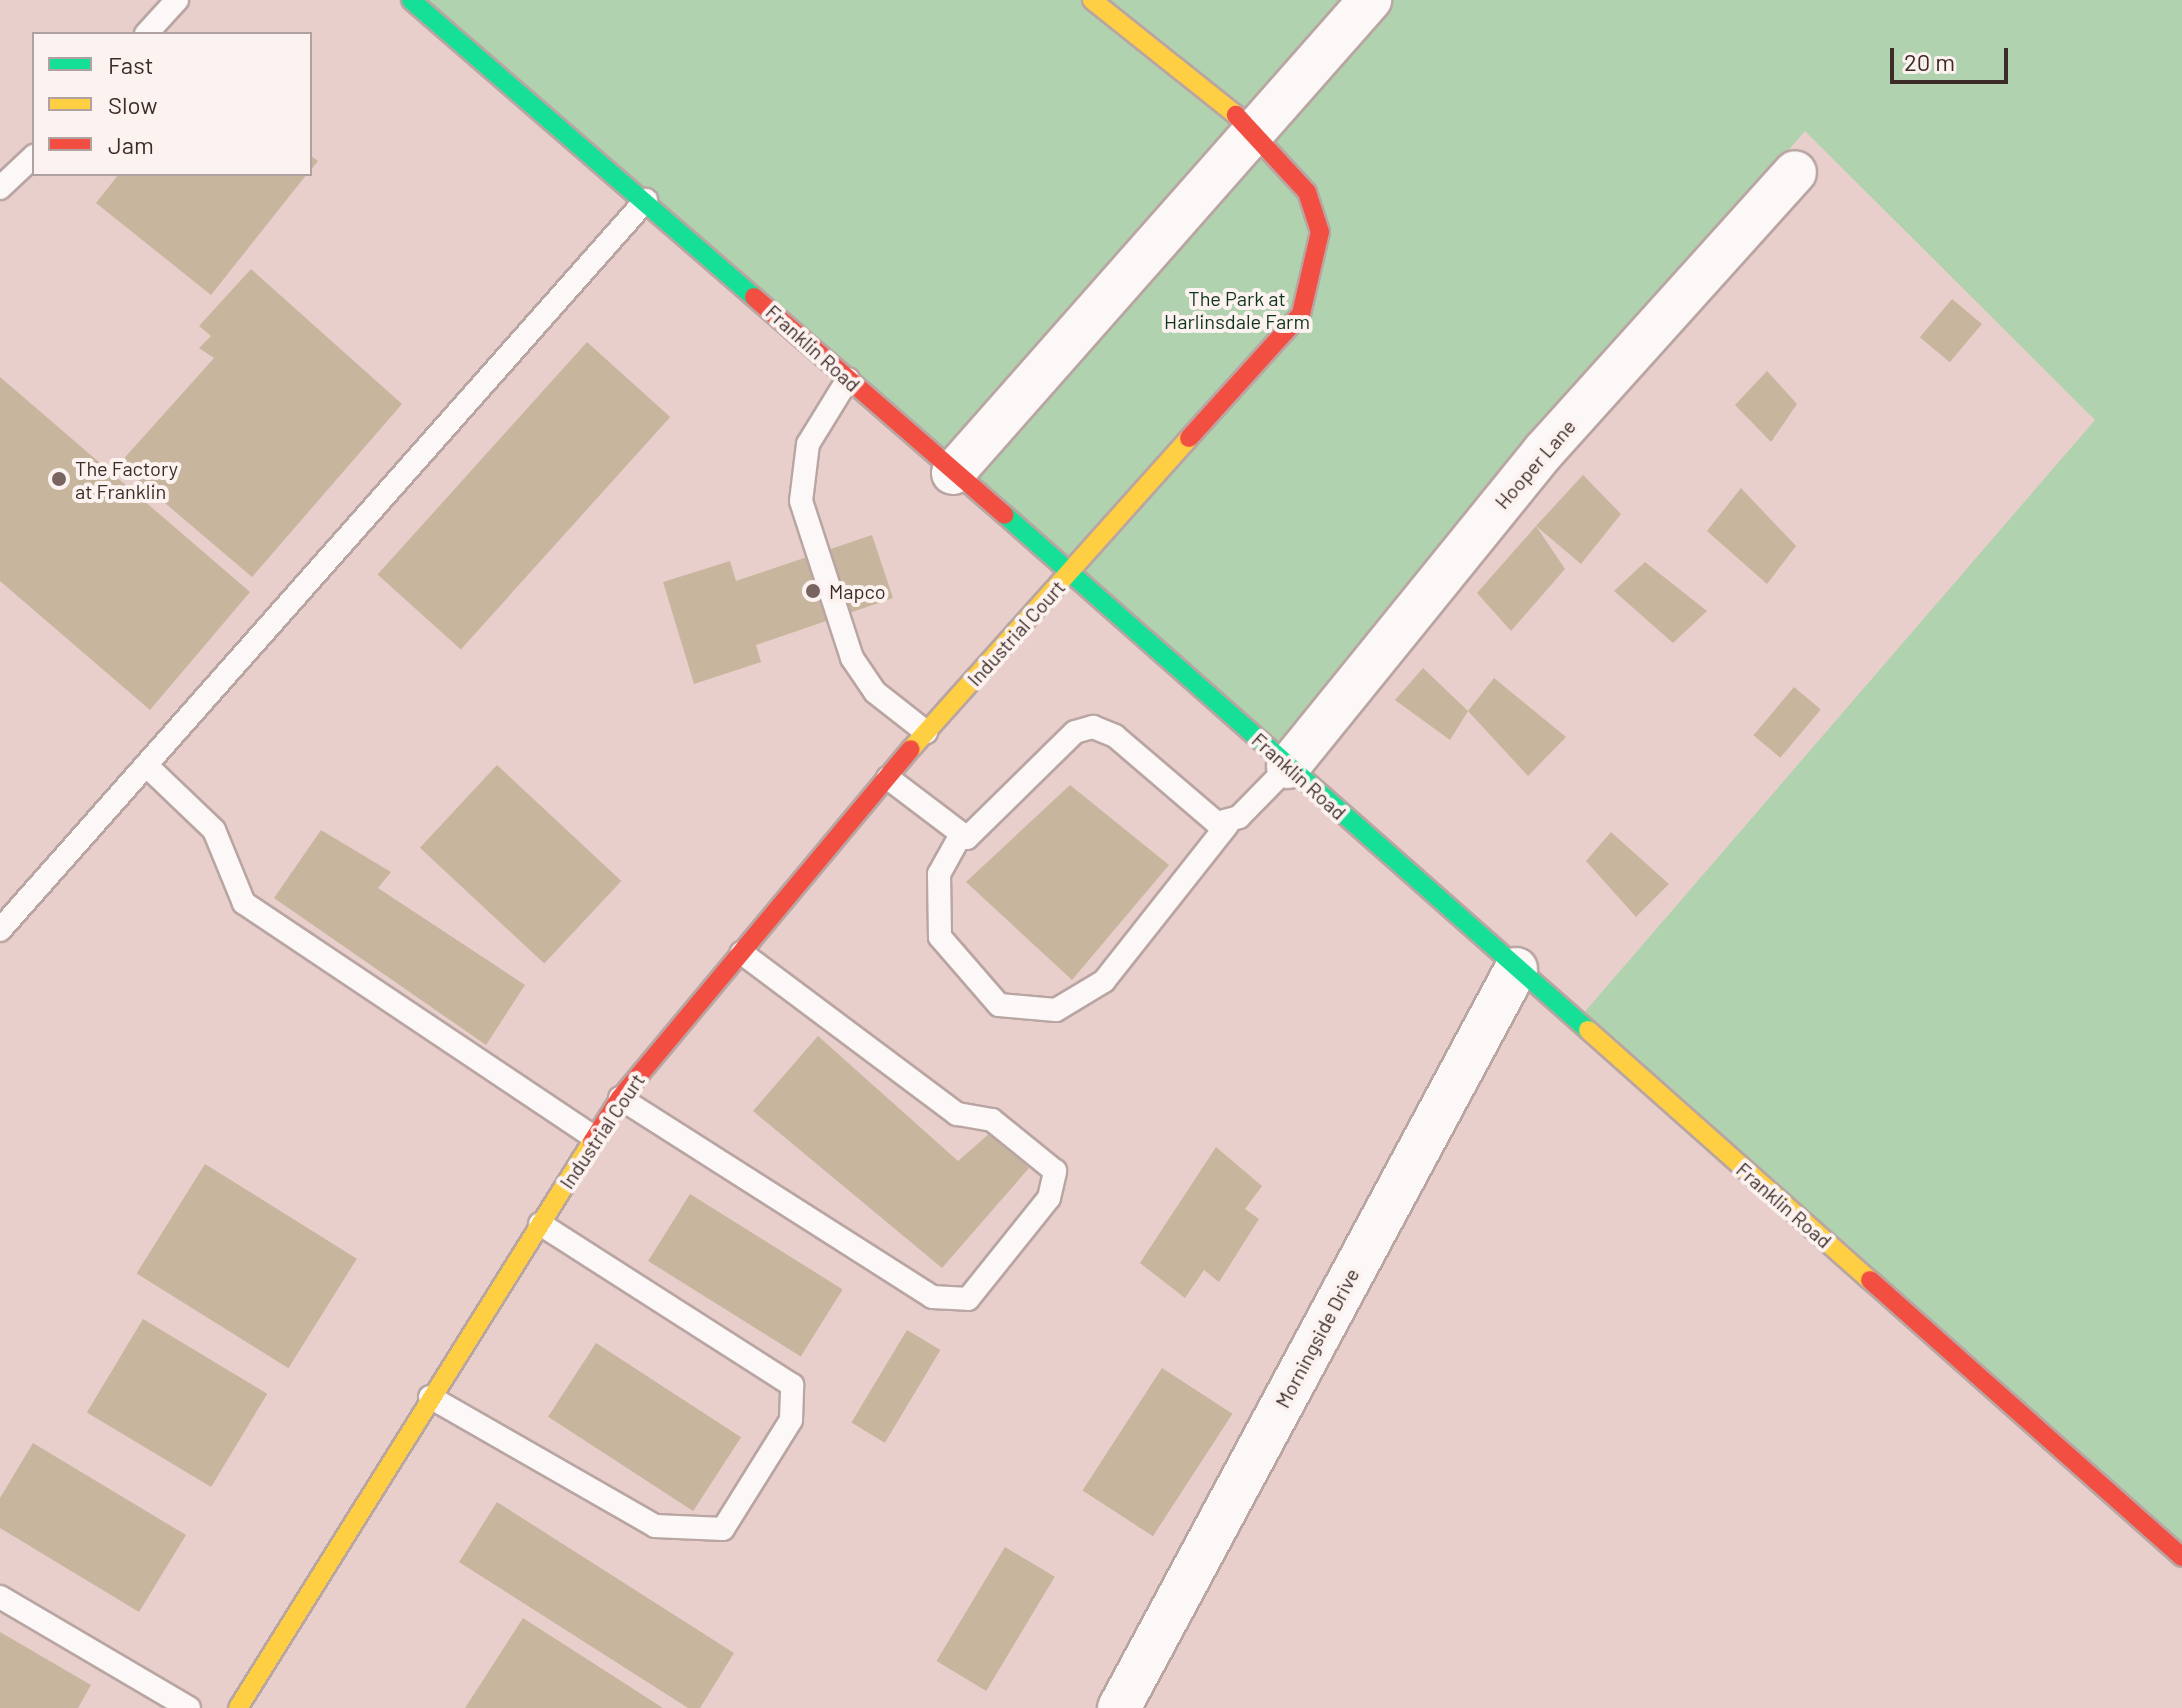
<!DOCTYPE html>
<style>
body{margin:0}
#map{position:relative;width:2182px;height:1708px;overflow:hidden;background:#e9cfcb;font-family:Barlow,sans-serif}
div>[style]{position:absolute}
.green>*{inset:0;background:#b0d2ae}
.building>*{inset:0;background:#c7b59e;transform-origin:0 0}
.roads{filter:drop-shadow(2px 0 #b9a5a2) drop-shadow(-2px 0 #b9a5a2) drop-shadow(0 2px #b9a5a2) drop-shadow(0 -2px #b9a5a2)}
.lane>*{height:22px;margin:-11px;padding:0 11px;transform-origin:11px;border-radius:11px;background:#fcf8f7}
.street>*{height:42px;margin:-21px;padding:0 21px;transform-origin:21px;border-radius:21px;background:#fcf8f7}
.fast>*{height:18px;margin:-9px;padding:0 9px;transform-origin:9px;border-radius:9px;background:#16e098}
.slow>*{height:18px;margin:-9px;padding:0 9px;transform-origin:9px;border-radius:9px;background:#ffcf43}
.jam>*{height:18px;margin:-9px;padding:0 9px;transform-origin:9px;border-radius:9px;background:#f24e42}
.dots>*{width:22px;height:22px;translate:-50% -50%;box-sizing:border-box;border:4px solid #fcf2f0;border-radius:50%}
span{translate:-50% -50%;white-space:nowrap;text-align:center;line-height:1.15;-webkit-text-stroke:8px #fcf2f0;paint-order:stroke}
.park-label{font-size:20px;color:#0f361d}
.street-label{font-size:20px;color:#3d2b27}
.poi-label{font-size:20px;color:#3d2b27}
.left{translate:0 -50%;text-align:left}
.legend{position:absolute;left:32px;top:32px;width:280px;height:144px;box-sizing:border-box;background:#fcf2f0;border:2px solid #b0a2a0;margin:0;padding:10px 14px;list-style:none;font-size:24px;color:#3d2b27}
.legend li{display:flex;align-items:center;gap:16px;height:40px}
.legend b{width:40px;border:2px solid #b0a2a0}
.scale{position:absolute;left:1890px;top:48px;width:118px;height:36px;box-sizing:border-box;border:4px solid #3d2b27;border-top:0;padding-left:10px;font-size:24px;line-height:28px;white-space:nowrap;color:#3d2b27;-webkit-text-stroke:6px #fcf2f0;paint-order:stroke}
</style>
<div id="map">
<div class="green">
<div style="clip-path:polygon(409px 0,2182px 0,2182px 1557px,1576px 1022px,2095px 420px,1805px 131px,1270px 751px)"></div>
</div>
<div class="building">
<div style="clip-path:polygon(310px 155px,318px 161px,310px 171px)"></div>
<div style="clip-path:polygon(119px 174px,307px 174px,211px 295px,96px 203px)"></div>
<div style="clip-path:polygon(251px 269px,402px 404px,252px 577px,119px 464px,214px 358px,199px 348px,211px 336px,199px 326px)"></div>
<div style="left:1952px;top:299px;width:39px;height:50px;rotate:40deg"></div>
<div style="left:587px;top:342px;width:112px;height:313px;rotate:42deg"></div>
<div style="clip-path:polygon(1767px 371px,1797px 404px,1771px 442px,1735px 405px)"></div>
<div style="clip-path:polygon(0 377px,250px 592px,150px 710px,0 581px)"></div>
<div style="clip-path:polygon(1583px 475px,1621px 514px,1581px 564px,1536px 526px)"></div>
<div style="clip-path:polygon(1741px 488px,1796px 546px,1767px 584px,1707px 531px)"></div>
<div style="clip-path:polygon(1536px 526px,1565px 569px,1511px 631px,1477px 593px)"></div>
<div style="clip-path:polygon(872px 535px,893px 598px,756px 645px,761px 662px,694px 684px,663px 582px,730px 561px,736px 581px)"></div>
<div style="clip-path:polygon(1645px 562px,1707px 611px,1673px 643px,1614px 591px)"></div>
<div style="clip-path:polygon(1423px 668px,1468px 711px,1494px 678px,1566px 737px,1528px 776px,1468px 711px,1450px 740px,1395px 700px)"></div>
<div style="left:1794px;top:687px;width:35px;height:63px;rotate:40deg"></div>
<div style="left:497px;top:765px;width:170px;height:113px;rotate:43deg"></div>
<div style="clip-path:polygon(1070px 785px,1169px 865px,1072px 980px,966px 882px)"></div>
<div style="clip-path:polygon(321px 830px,391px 872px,378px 888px,525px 985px,486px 1045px,274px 898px)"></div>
<div style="clip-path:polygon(1611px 832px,1669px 884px,1636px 917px,1586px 861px)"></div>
<div style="clip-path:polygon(818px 1036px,958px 1161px,990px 1133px,1029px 1168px,942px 1268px,753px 1111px)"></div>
<div style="clip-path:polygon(1216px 1147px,1262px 1186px,1245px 1209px,1259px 1219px,1219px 1282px,1204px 1270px,1185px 1298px,1140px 1263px)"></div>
<div style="left:205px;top:1164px;width:179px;height:129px;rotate:32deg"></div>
<div style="left:690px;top:1194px;width:180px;height:79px;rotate:32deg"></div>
<div style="left:143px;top:1319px;width:145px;height:109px;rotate:31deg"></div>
<div style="left:907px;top:1330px;width:39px;height:108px;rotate:31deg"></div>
<div style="left:596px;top:1343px;width:173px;height:88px;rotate:33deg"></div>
<div style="left:1162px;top:1368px;width:84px;height:146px;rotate:33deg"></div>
<div style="clip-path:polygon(33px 1443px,186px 1535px,139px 1612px,0 1528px,0 1498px)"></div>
<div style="clip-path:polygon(497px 1502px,734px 1653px,700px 1708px,688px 1708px,459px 1562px)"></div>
<div style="left:1005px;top:1547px;width:58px;height:133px;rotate:31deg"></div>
<div style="clip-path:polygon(523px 1618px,663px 1708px,465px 1708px)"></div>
<div style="clip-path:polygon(0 1632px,91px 1685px,78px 1708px,0 1708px)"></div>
</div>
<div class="roads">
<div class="lane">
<div style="left:146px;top:34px;width:46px;rotate:-47.6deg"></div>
<div style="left:0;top:188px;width:47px;rotate:-43.3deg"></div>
<div style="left:848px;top:379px;width:76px;rotate:121.6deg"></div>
<div style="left:808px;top:444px;width:57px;rotate:97deg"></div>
<div style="left:801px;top:501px;width:165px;rotate:72deg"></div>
<div style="left:852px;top:658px;width:41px;rotate:55.9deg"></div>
<div style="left:875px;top:692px;width:65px;rotate:38.1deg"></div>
<div style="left:146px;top:765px;width:94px;rotate:43.7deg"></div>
<div style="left:214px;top:830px;width:79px;rotate:67.7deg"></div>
<div style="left:244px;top:903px;width:422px;rotate:33.8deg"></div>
<div style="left:888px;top:778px;width:99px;rotate:37.2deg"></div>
<div style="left:967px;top:838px;width:151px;rotate:-44.5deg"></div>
<div style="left:1075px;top:732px;width:19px;rotate:-16deg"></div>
<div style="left:1093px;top:727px;width:24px;rotate:22deg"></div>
<div style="left:1115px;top:736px;width:134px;rotate:40.5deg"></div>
<div style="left:1217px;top:823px;width:23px;rotate:-15deg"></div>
<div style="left:1239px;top:817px;width:70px;rotate:-45.6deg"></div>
<div style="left:959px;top:838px;width:41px;rotate:119.1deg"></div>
<div style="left:939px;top:874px;width:63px;rotate:89.1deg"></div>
<div style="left:940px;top:937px;width:90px;rotate:49.1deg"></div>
<div style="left:999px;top:1005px;width:57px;rotate:5deg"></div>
<div style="left:1056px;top:1010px;width:56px;rotate:-31.1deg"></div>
<div style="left:1104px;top:981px;width:199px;rotate:-51.7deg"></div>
<div style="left:0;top:930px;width:975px;rotate:-48.49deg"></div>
<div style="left:620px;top:1098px;width:370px;rotate:32.5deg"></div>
<div style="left:932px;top:1297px;width:36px;rotate:3deg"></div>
<div style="left:968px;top:1299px;width:129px;rotate:-51.3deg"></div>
<div style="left:1049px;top:1198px;width:28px;rotate:-77deg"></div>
<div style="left:1055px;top:1171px;width:81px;rotate:-141deg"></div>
<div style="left:992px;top:1120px;width:36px;rotate:-170deg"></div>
<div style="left:957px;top:1114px;width:269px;rotate:-143.2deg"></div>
<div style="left:430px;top:1397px;width:259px;rotate:29.8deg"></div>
<div style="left:655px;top:1526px;width:68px;rotate:2.5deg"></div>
<div style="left:723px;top:1529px;width:128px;rotate:-58deg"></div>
<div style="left:791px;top:1420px;width:35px;rotate:-88deg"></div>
<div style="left:792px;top:1385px;width:299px;rotate:-147.4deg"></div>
<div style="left:0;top:1597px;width:219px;rotate:30.4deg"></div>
</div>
<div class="street">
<div style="left:953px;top:473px;width:631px;rotate:-48.6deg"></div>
<div style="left:1288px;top:767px;width:407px;rotate:-51deg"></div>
<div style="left:1544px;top:451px;width:375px;rotate:-48deg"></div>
<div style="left:1119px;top:1708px;width:839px;rotate:-61.75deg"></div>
</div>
<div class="fast">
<div style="left:411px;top:0;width:454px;rotate:40.9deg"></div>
<div style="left:1005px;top:515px;width:778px;rotate:41.46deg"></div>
</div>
<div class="slow">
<div style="left:1092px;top:0;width:184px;rotate:38.6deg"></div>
<div style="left:911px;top:749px;width:417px;rotate:-48.2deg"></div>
<div style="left:1588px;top:1030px;width:377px;rotate:41.6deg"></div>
<div style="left:238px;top:1708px;width:668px;rotate:-57.98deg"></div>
</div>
<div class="jam">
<div style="left:754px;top:297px;width:332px;rotate:41deg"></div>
<div style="left:1189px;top:438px;width:167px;rotate:-47.9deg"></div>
<div style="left:1301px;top:314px;width:84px;rotate:-77deg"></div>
<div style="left:1320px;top:232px;width:42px;rotate:-108deg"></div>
<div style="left:1307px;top:192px;width:105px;rotate:-132.7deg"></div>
<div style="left:592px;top:1142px;width:52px;rotate:-57.5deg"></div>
<div style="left:620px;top:1098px;width:454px;rotate:-50.2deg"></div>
<div style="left:1870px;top:1280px;width:417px;rotate:41.6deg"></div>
</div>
</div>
<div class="dots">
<div style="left:59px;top:479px;background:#796460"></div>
<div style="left:813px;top:591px;background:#796460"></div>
</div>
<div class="park-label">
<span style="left:1237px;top:310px">The Park at<br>Harlinsdale Farm</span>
</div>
<div class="street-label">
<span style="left:813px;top:348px;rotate:42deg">Franklin Road</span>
<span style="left:1535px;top:464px;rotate:-49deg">Hooper Lane</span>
<span style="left:1016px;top:633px;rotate:-48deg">Industrial Court</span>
<span style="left:1299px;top:776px;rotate:42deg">Franklin Road</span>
<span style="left:602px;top:1131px;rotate:-56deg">Industrial Court</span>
<span style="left:1784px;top:1205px;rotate:41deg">Franklin Road</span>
<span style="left:1317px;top:1338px;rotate:-62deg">Morningside Drive</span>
</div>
<div class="poi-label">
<span class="left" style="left:75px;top:480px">The Factory<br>at Franklin</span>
<span class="left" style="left:829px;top:591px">Mapco</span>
</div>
<ul class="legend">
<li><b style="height:10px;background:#16e098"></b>Fast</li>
<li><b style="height:10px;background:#ffcf43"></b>Slow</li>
<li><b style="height:10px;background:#f24e42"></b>Jam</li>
</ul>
<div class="scale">20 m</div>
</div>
